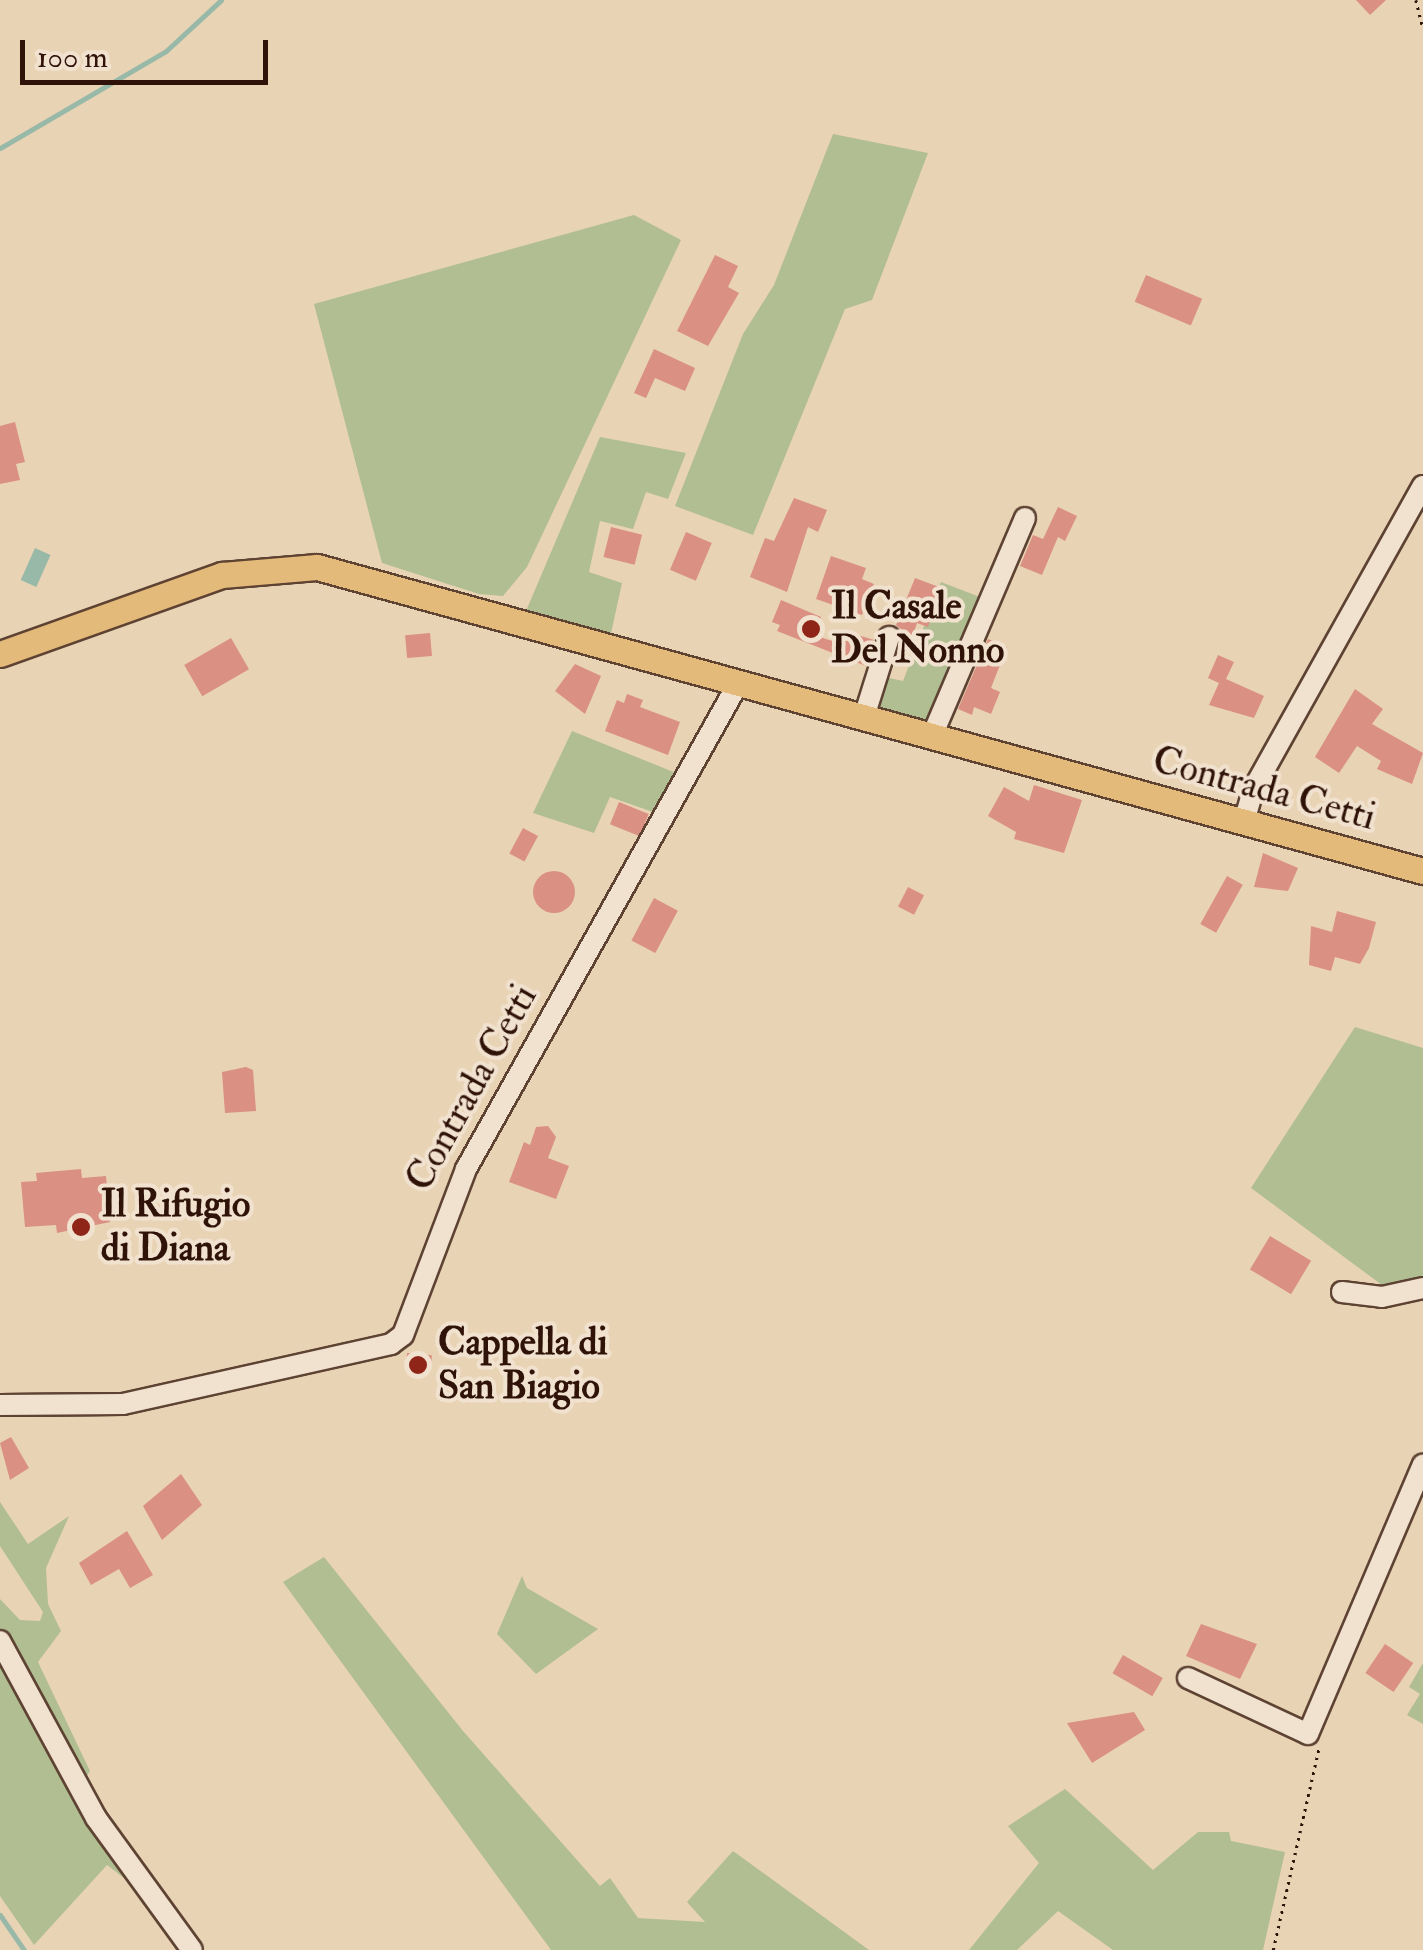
<!DOCTYPE html>
<style>
body{margin:0}
#map{position:relative;width:1423px;height:1950px;overflow:hidden;background:#e9d3b5;font-family:"IM FELL Double Pica",serif}
div>[style]{position:absolute}
.green>*{inset:0;background:#b0be92}
.water>*{inset:0;background:#99b9a8;transform-origin:0 0}
.stream>*{height:5px;margin:-2.5px;padding:0 2.5px;transform-origin:2.5px;border-radius:2.5px;background:#99b9a8}
.building>*{inset:0;background:#da9082;transform-origin:0 0}
.round{border-radius:50%}
.path>*{height:2.5px;margin-top:-1.25px;transform-origin:0;background:repeating-linear-gradient(90deg,#301308 0 2.5px,transparent 0 7.5px)}
.roads{filter:drop-shadow(2px 0 #5e4333) drop-shadow(-2px 0 #5e4333) drop-shadow(0 2px #5e4333) drop-shadow(0 -2px #5e4333)}
.minor>*{height:20px;margin:-10px;padding:0 10px;transform-origin:10px;border-radius:10px;background:#f1e2cf}
.major>*{height:25px;margin:-12.5px;padding:0 12.5px;transform-origin:12.5px;border-radius:12.5px;background:#e4ba7a}
.dots>*{width:28px;height:28px;translate:-50% -50%;box-sizing:border-box;border:5px solid #f1e2cf;border-radius:50%}
span{translate:-50% -50%;white-space:nowrap;text-align:center;line-height:1.15;-webkit-text-stroke:8px #f1e2cf;paint-order:stroke}
.poi-label{font-size:38px;color:#301308;font-weight:700}
.left{translate:0 -50%;text-align:left}
.street-label{font-size:38px;color:#301308}
.scale{position:absolute;left:20px;top:40px;width:248px;height:45px;box-sizing:border-box;border:5px solid #301308;border-top:0;padding-left:12px;font-size:30px;line-height:35px;white-space:nowrap;color:#301308;-webkit-text-stroke:8px #f1e2cf;paint-order:stroke}
</style>
<div id="map">
<div class="green">
<div style="clip-path:polygon(833px 134px,928px 153px,872px 300px,845px 309px,753px 535px,675px 506px,743px 334px,774px 285px)"></div>
<div style="clip-path:polygon(634px 215px,681px 240px,527px 567px,503px 596px,479px 594px,382px 563px,314px 304px)"></div>
<div style="clip-path:polygon(600px 437px,686px 453px,668px 499px,646px 492px,633px 529px,600px 521px,589px 572px,622px 583px,610px 638px,526px 611px)"></div>
<div style="clip-path:polygon(941px 582px,980px 597px,924px 727px,871px 712px,885px 677px,903px 681px)"></div>
<div style="clip-path:polygon(572px 731px,676px 773px,653px 812px,610px 797px,594px 833px,533px 813px)"></div>
<div style="clip-path:polygon(1355px 1027px,1423px 1048px,1423px 1278px,1390px 1291px,1251px 1188px)"></div>
<div style="clip-path:polygon(0 1502px,28px 1544px,69px 1516px,46px 1568px,48px 1604px,61px 1631px,38px 1662px,90px 1771px,82px 1783px,0 1637px,0 1599px,20px 1620px,40px 1621px,43px 1612px,0 1546px)"></div>
<div style="clip-path:polygon(324px 1557px,463px 1731px,600px 1886px,610px 1878px,638px 1918px,705px 1922px,687px 1902px,733px 1851px,869px 1950px,551px 1950px,283px 1582px)"></div>
<div style="clip-path:polygon(522px 1576px,527px 1588px,598px 1629px,536px 1674px,497px 1634px)"></div>
<div style="clip-path:polygon(0 1653px,133px 1885px,107px 1865px,34px 1945px,0 1896px)"></div>
<div style="clip-path:polygon(1423px 1663px,1423px 1724px,1407px 1715px,1420px 1694px,1409px 1687px)"></div>
<div style="clip-path:polygon(1065px 1789px,1153px 1870px,1198px 1832px,1229px 1832px,1231px 1841px,1285px 1852px,1263px 1950px,1113px 1950px,1058px 1911px,1017px 1950px,969px 1950px,1039px 1863px,1008px 1826px)"></div>
</div>
<div class="water">
<div style="left:35px;top:548px;width:17px;height:35px;rotate:24deg"></div>
</div>
<div class="stream">
<div style="left:0;top:148px;width:192px;rotate:-30.3deg"></div>
<div style="left:166px;top:51px;width:75px;rotate:-42.8deg"></div>
<div style="left:0;top:1915px;width:42px;rotate:55.6deg"></div>
</div>
<div class="building">
<div style="clip-path:polygon(1356px 0,1386px 0,1370px 15px)"></div>
<div style="clip-path:polygon(715px 255px,738px 266px,728px 287px,739px 293px,708px 346px,677px 331px)"></div>
<div style="left:1146px;top:275px;width:61px;height:29px;rotate:23deg"></div>
<div style="clip-path:polygon(654px 349px,695px 368px,685px 391px,655px 378px,646px 398px,634px 393px)"></div>
<div style="clip-path:polygon(15px 422px,25px 462px,16px 464px,20px 480px,0 484px,0 426px)"></div>
<div style="clip-path:polygon(794px 498px,827px 510px,818px 532px,808px 527px,787px 592px,750px 577px,765px 538px,774px 541px)"></div>
<div style="clip-path:polygon(1058px 507px,1077px 516px,1065px 541px,1058px 537px,1042px 575px,1020px 566px,1033px 535px,1043px 539px)"></div>
<div style="left:611px;top:527px;width:32px;height:31px;rotate:14deg"></div>
<div style="left:686px;top:532px;width:28px;height:41px;rotate:23deg"></div>
<div style="clip-path:polygon(831px 556px,866px 568px,862px 579px,874px 584px,862px 615px,816px 599px)"></div>
<div style="clip-path:polygon(915px 578px,939px 587px,928px 627px,917px 623px,912px 638px,896px 625px)"></div>
<div style="clip-path:polygon(781px 600px,821px 617px,813px 635px,839px 643px,848px 632px,874px 640px,866px 666px,777px 631px,780px 625px,772px 622px)"></div>
<div style="left:430px;top:633px;width:23px;height:25px;rotate:85deg"></div>
<div style="left:231px;top:638px;width:36px;height:54px;rotate:60deg"></div>
<div style="clip-path:polygon(988px 639px,1007px 647px,991px 688px,1000px 692px,991px 714px,974px 707px,972px 715px,958px 709px)"></div>
<div style="clip-path:polygon(1218px 655px,1234px 662px,1226px 679px,1264px 696px,1254px 718px,1209px 705px,1219px 683px,1208px 678px)"></div>
<div style="clip-path:polygon(575px 664px,601px 676px,585px 714px,555px 691px)"></div>
<div style="clip-path:polygon(1355px 689px,1383px 709px,1372px 724px,1423px 753px,1412px 784px,1377px 769px,1381px 761px,1357px 746px,1339px 773px,1315px 757px)"></div>
<div style="clip-path:polygon(627px 694px,643px 700px,640px 707px,680px 722px,668px 755px,605px 731px,617px 700px,624px 703px)"></div>
<div style="clip-path:polygon(1034px 785px,1082px 800px,1064px 853px,1014px 839px,1016px 832px,988px 816px,1004px 787px,1029px 801px)"></div>
<div style="left:619px;top:802px;width:32px;height:24px;rotate:22deg"></div>
<div style="left:523px;top:828px;width:17px;height:29px;rotate:28deg"></div>
<div style="clip-path:polygon(1263px 853px,1298px 868px,1288px 891px,1254px 887px)"></div>
<div class="round" style="left:533px;top:871px;width:42px;height:42px"></div>
<div style="left:1227px;top:876px;width:18px;height:55px;rotate:29deg"></div>
<div style="left:908px;top:887px;width:18px;height:22px;rotate:27deg"></div>
<div style="left:654px;top:898px;width:27px;height:48px;rotate:28deg"></div>
<div style="clip-path:polygon(1337px 911px,1376px 922px,1369px 948px,1360px 964px,1335px 957px,1331px 971px,1309px 965px,1311px 926px,1332px 932px)"></div>
<div style="clip-path:polygon(246px 1067px,253px 1070px,256px 1111px,225px 1113px,222px 1072px)"></div>
<div style="clip-path:polygon(548px 1126px,556px 1137px,548px 1158px,569px 1166px,556px 1199px,509px 1182px,524px 1142px,530px 1145px,536px 1127px)"></div>
<div style="clip-path:polygon(81px 1169px,82px 1178px,106px 1176px,110px 1222px,57px 1233px,56px 1225px,25px 1227px,21px 1182px,37px 1181px,36px 1173px)"></div>
<div style="left:1270px;top:1236px;width:48px;height:39px;rotate:31deg"></div>
<div style="left:407px;top:1353px;width:25px;height:16px;rotate:5deg"></div>
<div style="clip-path:polygon(11px 1437px,29px 1468px,10px 1480px,0 1443px)"></div>
<div style="clip-path:polygon(181px 1474px,202px 1505px,162px 1540px,143px 1506px)"></div>
<div style="clip-path:polygon(127px 1531px,153px 1575px,130px 1588px,119px 1569px,91px 1585px,79px 1563px)"></div>
<div style="clip-path:polygon(1201px 1624px,1257px 1644px,1240px 1679px,1186px 1656px)"></div>
<div style="left:1385px;top:1644px;width:34px;height:35px;rotate:34deg"></div>
<div style="left:1123px;top:1655px;width:46px;height:21px;rotate:30deg"></div>
<div style="clip-path:polygon(1134px 1712px,1145px 1730px,1092px 1763px,1067px 1723px)"></div>
</div>
<div class="path">
<div style="left:1416px;top:0;width:29px;rotate:76deg"></div>
<div style="left:1273px;top:1950px;width:208px;rotate:-77.2deg"></div>
</div>
<div class="roads">
<div class="minor">
<div style="left:864px;top:717px;width:84px;rotate:-72.6deg"></div>
<div style="left:932px;top:736px;width:237px;rotate:-66.9deg"></div>
<div style="left:1244px;top:822px;width:35px;rotate:-74deg"></div>
<div style="left:1254px;top:788px;width:346px;rotate:-60.8deg"></div>
<div style="left:1342px;top:1292px;width:40px;rotate:7.1deg"></div>
<div style="left:1382px;top:1297px;width:42px;rotate:-12.4deg"></div>
<div style="left:0;top:1405px;width:123px;rotate:-0.5deg"></div>
<div style="left:123px;top:1404px;width:275px;rotate:-12.6deg"></div>
<div style="left:391px;top:1344px;width:15px;rotate:-37deg"></div>
<div style="left:403px;top:1335px;width:178px;rotate:-69.2deg"></div>
<div style="left:466px;top:1169px;width:558px;rotate:-60.73deg"></div>
<div style="left:0;top:1641px;width:201px;rotate:61.5deg"></div>
<div style="left:96px;top:1818px;width:163px;rotate:54deg"></div>
<div style="left:1188px;top:1678px;width:132px;rotate:25deg"></div>
<div style="left:1308px;top:1734px;width:293px;rotate:-66.9deg"></div>
</div>
<div class="major">
<div style="left:0;top:654px;width:236px;rotate:-19.6deg"></div>
<div style="left:222px;top:575px;width:95px;rotate:-4.8deg"></div>
<div style="left:317px;top:567px;width:1147px;rotate:15.37deg"></div>
</div>
</div>
<div class="dots">
<div style="left:811px;top:629px;background:#8f2418"></div>
<div style="left:81px;top:1227px;background:#8f2418"></div>
<div style="left:418px;top:1365px;background:#8f2418"></div>
</div>
<div class="poi-label">
<span class="left" style="left:831px;top:629px">Il Casale<br>Del Nonno</span>
<span class="left" style="left:101px;top:1227px">Il Rifugio<br>di Diana</span>
<span class="left" style="left:438px;top:1365px">Cappella di<br>San Biagio</span>
</div>
<div class="street-label">
<span style="left:1264px;top:789px;rotate:15deg">Contrada Cetti</span>
<span style="left:472px;top:1088px;rotate:-61deg">Contrada Cetti</span>
</div>
<div class="scale">100 m</div>
</div>
